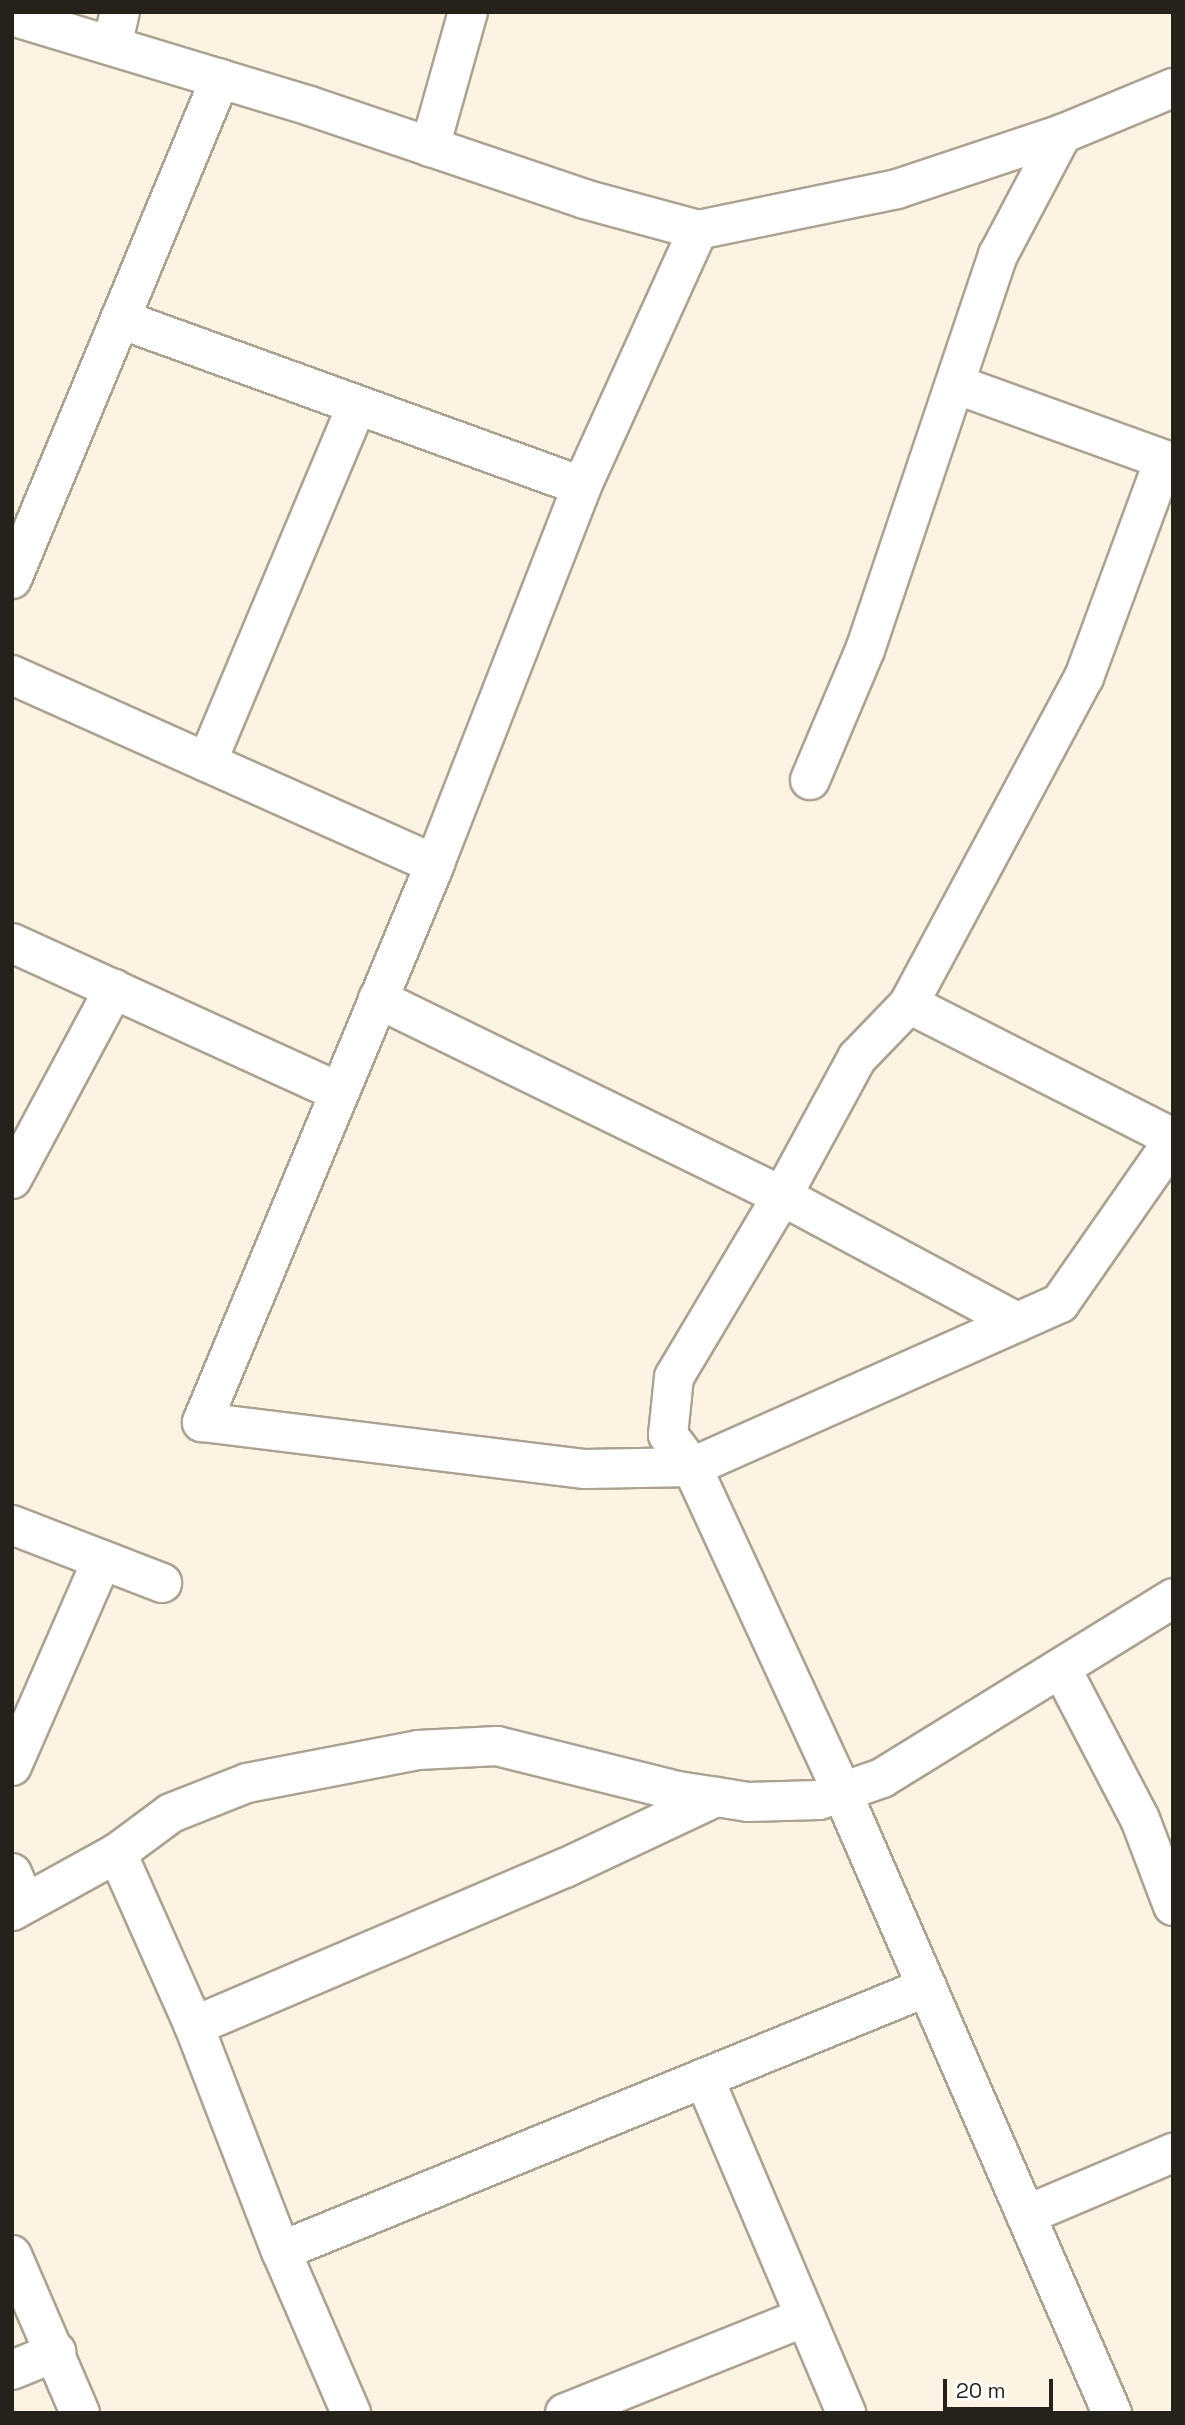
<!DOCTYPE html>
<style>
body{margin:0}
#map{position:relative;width:1185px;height:2425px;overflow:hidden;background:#fdf3e2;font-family:"Space Grotesk",sans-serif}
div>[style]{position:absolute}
.roads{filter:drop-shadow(2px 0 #aba292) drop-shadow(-2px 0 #aba292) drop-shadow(0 2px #aba292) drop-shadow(0 -2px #aba292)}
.minor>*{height:38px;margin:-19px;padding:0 19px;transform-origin:19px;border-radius:19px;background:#fff}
span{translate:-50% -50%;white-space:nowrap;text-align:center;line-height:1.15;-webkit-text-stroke:7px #fff;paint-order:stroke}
.frame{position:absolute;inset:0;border:14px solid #25221b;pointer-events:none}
.scale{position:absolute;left:943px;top:2379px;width:110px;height:32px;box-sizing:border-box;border:4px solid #25221b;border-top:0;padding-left:9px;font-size:21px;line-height:24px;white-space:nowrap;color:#25221b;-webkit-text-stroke:5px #fff;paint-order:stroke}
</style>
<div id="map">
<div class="roads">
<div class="minor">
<div style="left:12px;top:16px;width:311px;rotate:16.8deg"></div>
<div style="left:310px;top:106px;width:289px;rotate:18.7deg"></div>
<div style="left:584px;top:199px;width:118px;rotate:15.2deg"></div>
<div style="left:698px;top:230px;width:203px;rotate:-11.6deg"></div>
<div style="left:897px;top:189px;width:174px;rotate:-18.4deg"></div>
<div style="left:1062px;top:134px;width:120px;rotate:-22.5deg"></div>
<div style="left:112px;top:46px;width:35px;rotate:-77deg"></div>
<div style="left:430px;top:147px;width:140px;rotate:-74.3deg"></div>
<div style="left:698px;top:230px;width:281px;rotate:114.4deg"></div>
<div style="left:582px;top:486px;width:406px;rotate:111.3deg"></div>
<div style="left:435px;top:864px;width:605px;rotate:112.66deg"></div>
<div style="left:202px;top:1422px;width:386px;rotate:7deg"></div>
<div style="left:585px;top:1469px;width:107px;rotate:-1.1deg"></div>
<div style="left:692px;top:1467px;width:358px;rotate:65.2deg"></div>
<div style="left:842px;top:1792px;width:677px;rotate:66.5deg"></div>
<div style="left:120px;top:319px;width:491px;rotate:19.9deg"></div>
<div style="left:958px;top:385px;width:229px;rotate:19.9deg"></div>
<div style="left:1164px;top:460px;width:231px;rotate:110.2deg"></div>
<div style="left:1084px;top:677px;width:371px;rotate:118.2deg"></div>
<div style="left:909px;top:1004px;width:296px;rotate:26.9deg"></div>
<div style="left:12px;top:579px;width:542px;rotate:-67.41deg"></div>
<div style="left:12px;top:675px;width:463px;rotate:24.1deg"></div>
<div style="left:207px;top:762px;width:387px;rotate:-67.2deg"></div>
<div style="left:810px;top:780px;width:141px;rotate:-67.1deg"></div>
<div style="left:865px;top:650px;width:417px;rotate:-71.4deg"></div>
<div style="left:998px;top:255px;width:137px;rotate:-62.1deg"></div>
<div style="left:12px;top:943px;width:359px;rotate:24.5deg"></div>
<div style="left:378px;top:999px;width:449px;rotate:26deg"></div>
<div style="left:782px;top:1196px;width:267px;rotate:28.2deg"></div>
<div style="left:909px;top:1004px;width:75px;rotate:133.9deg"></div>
<div style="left:857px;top:1058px;width:157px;rotate:118.5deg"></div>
<div style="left:782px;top:1196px;width:211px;rotate:120.8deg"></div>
<div style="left:674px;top:1377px;width:58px;rotate:95.9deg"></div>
<div style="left:668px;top:1435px;width:40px;rotate:53deg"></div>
<div style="left:692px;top:1467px;width:403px;rotate:-24deg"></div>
<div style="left:1060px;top:1303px;width:198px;rotate:-55.1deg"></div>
<div style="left:12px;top:1179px;width:216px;rotate:-61.8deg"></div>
<div style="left:12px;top:1525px;width:161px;rotate:21.1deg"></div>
<div style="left:1061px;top:1668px;width:170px;rotate:62.4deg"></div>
<div style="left:1140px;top:1819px;width:93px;rotate:69.2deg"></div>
<div style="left:12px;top:1766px;width:225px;rotate:-66.4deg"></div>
<div style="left:117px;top:1853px;width:189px;rotate:66deg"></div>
<div style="left:194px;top:2026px;width:241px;rotate:68.9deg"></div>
<div style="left:281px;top:2251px;width:176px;rotate:66.6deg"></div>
<div style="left:12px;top:1873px;width:33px;rotate:67deg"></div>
<div style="left:12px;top:1911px;width:120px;rotate:-28.9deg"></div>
<div style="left:117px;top:1853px;width:67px;rotate:-36.5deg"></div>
<div style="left:171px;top:1813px;width:82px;rotate:-21.5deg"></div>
<div style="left:247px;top:1783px;width:174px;rotate:-10.9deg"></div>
<div style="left:418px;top:1750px;width:79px;rotate:-2.9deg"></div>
<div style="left:497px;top:1746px;width:187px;rotate:14deg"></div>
<div style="left:678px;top:1791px;width:71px;rotate:8.9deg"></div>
<div style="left:748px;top:1802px;width:71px;rotate:-1.6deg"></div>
<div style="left:819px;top:1800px;width:67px;rotate:-19.2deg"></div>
<div style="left:882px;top:1778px;width:342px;rotate:-31.7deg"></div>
<div style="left:194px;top:2026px;width:403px;rotate:-23.1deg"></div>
<div style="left:565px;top:1868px;width:167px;rotate:-25.2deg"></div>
<div style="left:704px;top:2078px;width:364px;rotate:67deg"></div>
<div style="left:1026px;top:2215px;width:160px;rotate:-22.9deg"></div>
<div style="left:281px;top:2251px;width:698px;rotate:-22.23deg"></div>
<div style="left:12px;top:2255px;width:172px;rotate:66.7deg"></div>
<div style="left:12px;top:2370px;width:48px;rotate:-22.2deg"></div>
<div style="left:565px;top:2413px;width:258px;rotate:-21.8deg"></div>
</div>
</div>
<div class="frame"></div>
<div class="scale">20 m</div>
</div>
